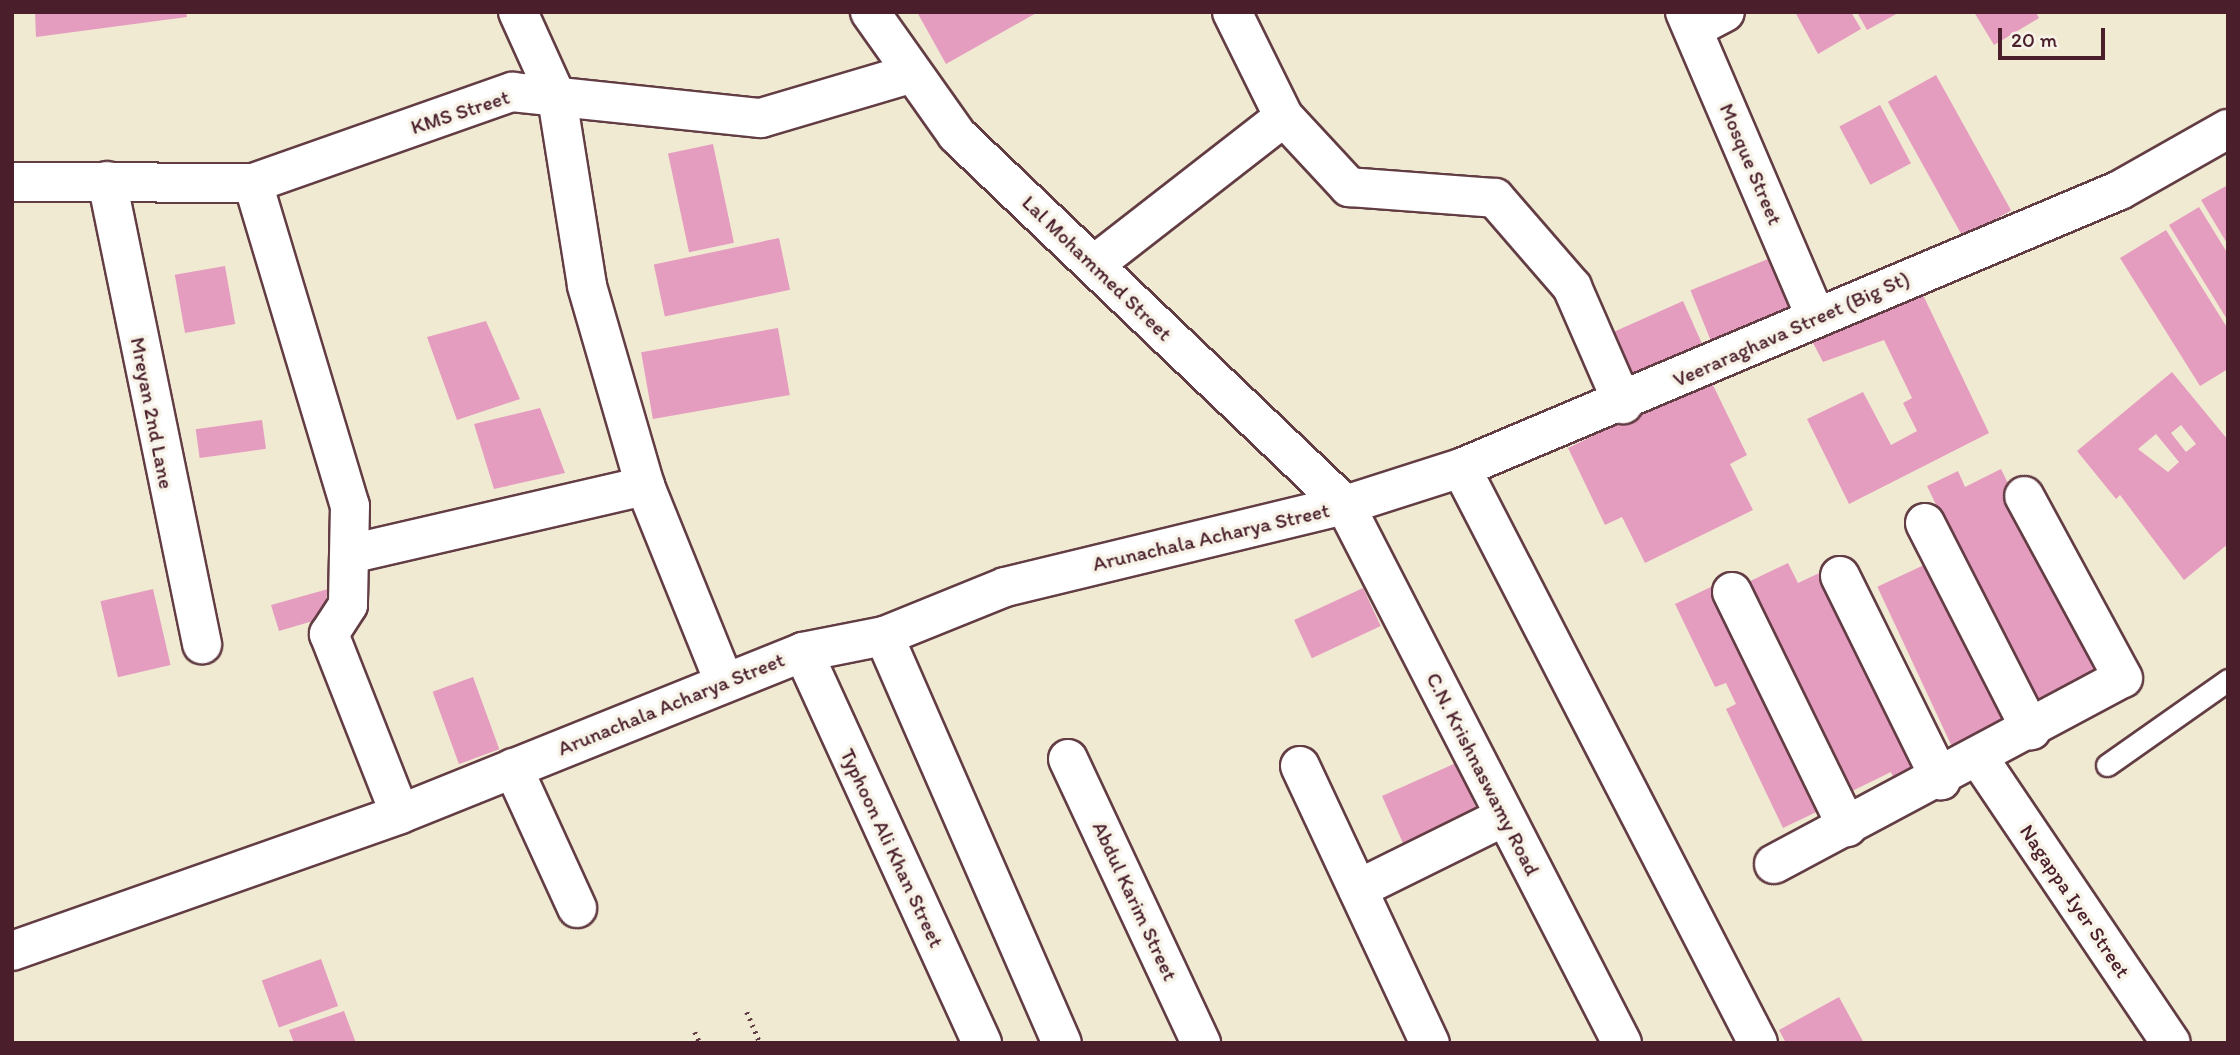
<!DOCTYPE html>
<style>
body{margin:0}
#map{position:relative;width:2240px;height:1055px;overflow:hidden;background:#f1ead3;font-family:Itim,sans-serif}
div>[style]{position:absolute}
.building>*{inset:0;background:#e59dbf;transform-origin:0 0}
.path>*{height:4.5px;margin-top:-2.25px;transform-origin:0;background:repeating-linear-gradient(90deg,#633d44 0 2px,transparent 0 7px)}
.roads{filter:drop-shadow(2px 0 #633d44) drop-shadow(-2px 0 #633d44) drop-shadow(0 2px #633d44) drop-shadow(0 -2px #633d44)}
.lane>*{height:21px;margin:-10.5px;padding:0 10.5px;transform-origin:10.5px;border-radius:10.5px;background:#fff}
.street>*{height:38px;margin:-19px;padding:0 19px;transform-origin:19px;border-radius:19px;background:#fff}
span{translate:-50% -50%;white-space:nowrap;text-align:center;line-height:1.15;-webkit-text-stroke:7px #f7f3e8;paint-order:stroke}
.street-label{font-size:21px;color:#4a1f2b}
.frame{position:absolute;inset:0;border:14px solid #4a1f2b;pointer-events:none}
.scale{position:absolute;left:1998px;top:28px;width:107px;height:32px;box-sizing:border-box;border:4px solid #4a1f2b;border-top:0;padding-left:9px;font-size:21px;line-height:24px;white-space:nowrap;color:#4a1f2b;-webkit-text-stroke:5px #f7f3e8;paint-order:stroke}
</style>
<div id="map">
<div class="building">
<div style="clip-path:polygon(35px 12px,186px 12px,187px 17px,36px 37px)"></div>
<div style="clip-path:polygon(917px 12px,1038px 12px,946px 64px)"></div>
<div style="clip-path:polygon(1795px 12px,1851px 12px,1861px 29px,1818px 54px)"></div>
<div style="clip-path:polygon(1857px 12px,1900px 12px,1867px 30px)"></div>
<div style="clip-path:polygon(1974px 12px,2036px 12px,2039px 18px,1994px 45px)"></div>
<div style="left:1936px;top:75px;width:155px;height:55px;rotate:61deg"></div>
<div style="left:1880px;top:105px;width:66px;height:46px;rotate:62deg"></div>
<div style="left:713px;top:144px;width:101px;height:46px;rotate:78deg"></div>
<div style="clip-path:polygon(2228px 185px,2228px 245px,2201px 200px)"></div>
<div style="clip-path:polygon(2199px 207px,2228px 254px,2228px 321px,2169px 225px)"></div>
<div style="clip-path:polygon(2166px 230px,2228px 329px,2228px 369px,2200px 386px,2120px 258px)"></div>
<div style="left:779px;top:238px;width:53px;height:128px;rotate:78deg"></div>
<div style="left:1773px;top:257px;width:61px;height:89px;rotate:68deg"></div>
<div style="left:225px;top:266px;width:59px;height:51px;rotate:80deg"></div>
<div style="clip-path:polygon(1923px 295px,1989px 433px,1849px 504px,1807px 419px,1863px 392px,1891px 445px,1917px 431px,1903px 403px,1912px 398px,1884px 340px,1823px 362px,1811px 339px)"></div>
<div style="left:1683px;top:301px;width:54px;height:78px;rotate:66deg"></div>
<div style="clip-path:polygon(486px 321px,520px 399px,457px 420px,427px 337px)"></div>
<div style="left:778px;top:328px;width:68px;height:139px;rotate:80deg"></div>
<div style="clip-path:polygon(evenodd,2172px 372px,2228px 440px,2228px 544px,2184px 580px,2120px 495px,2116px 499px,2077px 451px,2172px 372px,2181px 425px,2196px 444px,2186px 452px,2171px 433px,2181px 425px,2172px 372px,2156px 434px,2179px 462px,2168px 472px,2138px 449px,2156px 434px)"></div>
<div style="clip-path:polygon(1710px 379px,1747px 455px,1730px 464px,1753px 510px,1645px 563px,1622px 517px,1605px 525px,1568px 448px)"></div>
<div style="clip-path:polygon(540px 408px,565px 473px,494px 489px,474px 424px)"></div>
<div style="left:262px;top:420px;width:29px;height:67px;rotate:82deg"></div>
<div style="clip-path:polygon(2001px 469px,2102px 678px,2077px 690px,2073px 682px,2053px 691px,2057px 700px,2035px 710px,1927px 486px,1958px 471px,1965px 487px)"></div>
<div style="left:1939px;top:558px;width:187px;height:68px;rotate:65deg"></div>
<div style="clip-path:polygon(1788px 563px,1798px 583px,1830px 568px,1925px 770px,1896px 784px,1891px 772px,1844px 795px,1744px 584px)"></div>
<div style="clip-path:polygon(1713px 586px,1829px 806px,1783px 828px,1726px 709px,1736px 704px,1726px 683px,1715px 687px,1675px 604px)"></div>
<div style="left:1363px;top:588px;width:42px;height:76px;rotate:65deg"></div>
<div style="left:153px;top:589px;width:78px;height:54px;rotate:77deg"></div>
<div style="clip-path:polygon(328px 589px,323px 618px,279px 631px,271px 605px)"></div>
<div style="left:473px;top:677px;width:77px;height:43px;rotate:70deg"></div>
<div style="left:1456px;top:763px;width:58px;height:81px;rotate:66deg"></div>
<div style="left:321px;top:959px;width:50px;height:63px;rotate:70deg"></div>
<div style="clip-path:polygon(1839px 997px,1864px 1043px,1786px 1043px,1779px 1030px)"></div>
<div style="clip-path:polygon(344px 1011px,356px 1043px,294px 1043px,289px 1030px)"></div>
</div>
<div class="path">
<div style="left:747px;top:1012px;width:34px;rotate:67deg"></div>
<div style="left:695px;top:1032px;width:12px;rotate:66deg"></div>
</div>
<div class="roads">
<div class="lane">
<div style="left:2107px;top:765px;width:148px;rotate:-35.1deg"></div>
</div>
<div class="street">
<div style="left:518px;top:12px;width:94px;rotate:65.6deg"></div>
<div style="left:557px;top:98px;width:190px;rotate:80.9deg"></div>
<div style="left:587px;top:286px;width:208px;rotate:73.8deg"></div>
<div style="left:645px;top:486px;width:208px;rotate:68deg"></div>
<div style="left:870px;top:12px;width:151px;rotate:54.7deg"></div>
<div style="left:957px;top:135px;width:536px;rotate:43.64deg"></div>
<div style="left:1345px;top:505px;width:605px;rotate:62.76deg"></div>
<div style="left:1232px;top:12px;width:117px;rotate:63.7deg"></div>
<div style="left:1284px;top:117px;width:96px;rotate:47.1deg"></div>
<div style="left:1349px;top:187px;width:146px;rotate:4.3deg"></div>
<div style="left:1495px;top:198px;width:118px;rotate:49.1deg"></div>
<div style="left:1572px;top:287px;width:128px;rotate:66.4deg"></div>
<div style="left:1685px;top:12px;width:331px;rotate:66.8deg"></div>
<div style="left:1693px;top:29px;width:36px;rotate:-28deg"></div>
<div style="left:107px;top:181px;width:473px;rotate:78.4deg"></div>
<div style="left:12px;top:182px;width:241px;rotate:0.2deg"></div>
<div style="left:253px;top:183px;width:275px;rotate:-19.4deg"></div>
<div style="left:512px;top:92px;width:250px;rotate:6deg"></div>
<div style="left:761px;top:118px;width:155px;rotate:-16.5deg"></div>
<div style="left:253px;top:183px;width:337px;rotate:73.3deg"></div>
<div style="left:350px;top:506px;width:99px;rotate:91.2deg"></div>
<div style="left:348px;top:605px;width:35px;rotate:123deg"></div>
<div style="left:329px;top:634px;width:193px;rotate:68.5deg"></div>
<div style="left:1095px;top:264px;width:239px;rotate:-37.9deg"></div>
<div style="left:1461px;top:468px;width:647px;rotate:62.68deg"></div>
<div style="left:1925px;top:523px;width:233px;rotate:62.9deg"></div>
<div style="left:350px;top:554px;width:303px;rotate:-13deg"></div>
<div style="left:1840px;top:576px;width:228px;rotate:63.7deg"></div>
<div style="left:1732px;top:592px;width:262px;rotate:63.9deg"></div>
<div style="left:884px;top:636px;width:444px;rotate:66.4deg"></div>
<div style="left:803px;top:652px;width:430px;rotate:65.4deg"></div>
<div style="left:1068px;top:759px;width:314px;rotate:64.9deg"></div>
<div style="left:1980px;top:760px;width:341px;rotate:56deg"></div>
<div style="left:1300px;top:766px;width:306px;rotate:64.9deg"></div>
<div style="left:513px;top:768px;width:154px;rotate:65.4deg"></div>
<div style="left:1774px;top:864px;width:395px;rotate:-28.1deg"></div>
<div style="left:2123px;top:678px;width:207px;rotate:-118.5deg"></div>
<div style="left:1358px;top:889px;width:163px;rotate:-26.3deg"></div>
<div style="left:12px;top:951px;width:411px;rotate:-19.4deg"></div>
<div style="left:400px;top:814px;width:434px;rotate:-21.9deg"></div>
<div style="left:803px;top:652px;width:83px;rotate:-11.2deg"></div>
<div style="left:884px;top:636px;width:131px;rotate:-22deg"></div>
<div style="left:1005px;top:587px;width:350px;rotate:-13.6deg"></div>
<div style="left:1345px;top:505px;width:122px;rotate:-17.7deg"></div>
<div style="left:1461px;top:468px;width:715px;rotate:-22.87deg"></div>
<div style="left:2120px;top:190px;width:124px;rotate:-29.5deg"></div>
</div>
</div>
<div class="street-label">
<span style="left:460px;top:112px;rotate:-18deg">KMS Street</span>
<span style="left:1751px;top:164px;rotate:67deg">Mosque Street</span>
<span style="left:1097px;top:268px;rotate:44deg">Lal Mohammed Street</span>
<span style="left:1791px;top:329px;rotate:-24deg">Veeraraghava Street (Big St)</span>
<span style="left:152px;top:413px;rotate:79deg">Mreyan 2nd Lane</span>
<span style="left:1211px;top:537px;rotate:-13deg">Arunachala Acharya Street</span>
<span style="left:671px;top:704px;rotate:-22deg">Arunachala Acharya Street</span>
<span style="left:1483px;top:774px;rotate:63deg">C.N. Krishnaswamy Road</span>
<span style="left:892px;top:848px;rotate:65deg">Typhoon Ali Khan Street</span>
<span style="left:1135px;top:901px;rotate:65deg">Abdul Karim Street</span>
<span style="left:2075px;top:901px;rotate:56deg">Nagappa Iyer Street</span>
</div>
<div class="frame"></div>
<div class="scale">20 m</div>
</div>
